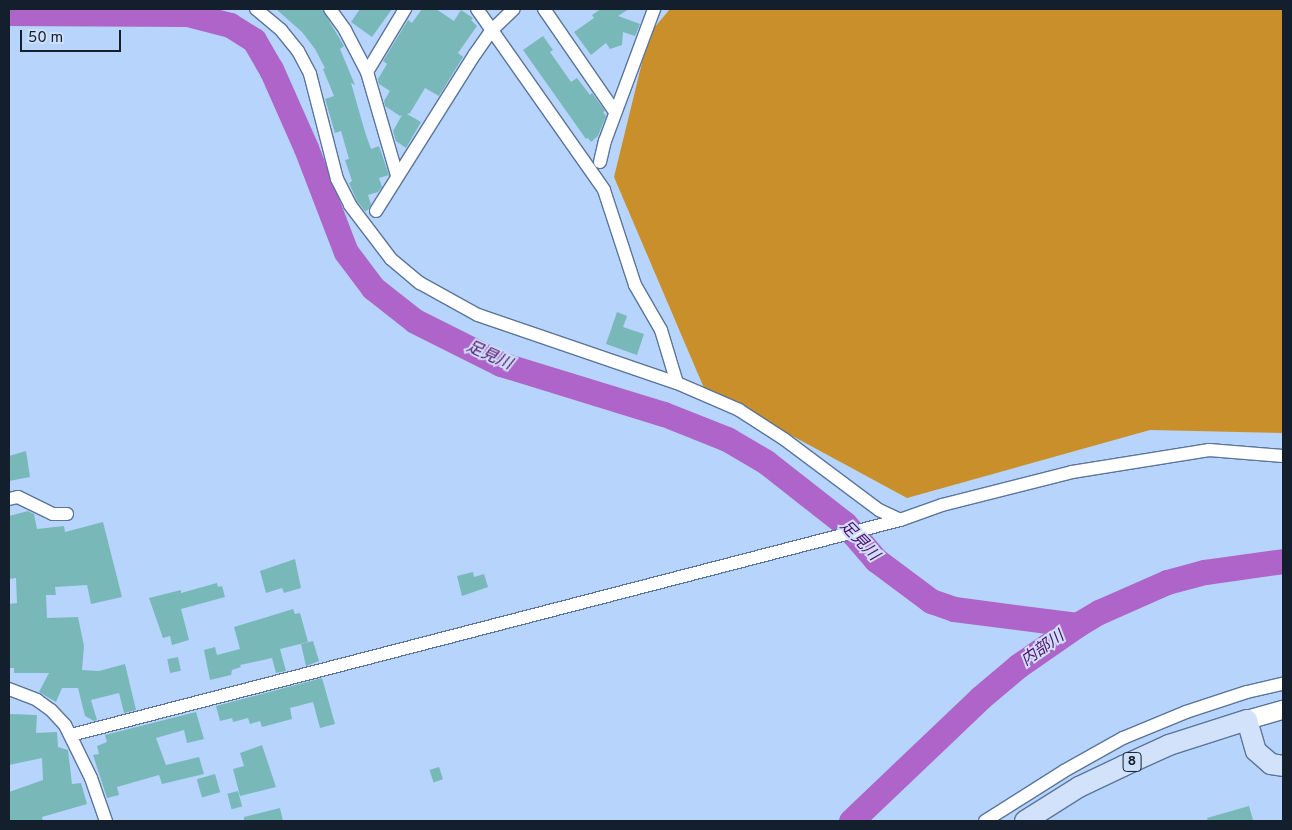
<!DOCTYPE html>
<meta charset="utf-8">
<style>
body{margin:0}
#map{position:relative;width:1292px;height:830px;overflow:hidden;background:#b6d4fc;font-family:Overpass,"Noto Sans JP",sans-serif}
div>[style]{position:absolute}
.forest>*{inset:0;background:#c98f2a}
.river>*{height:25px;margin:-12.5px;padding:0 12.5px;transform-origin:12.5px;border-radius:12.5px;background:#ae64c9}
.building>*{inset:0;background:#79b8b9;transform-origin:0 0}
.roads{filter:drop-shadow(1px 0 #5b759a) drop-shadow(-1px 0 #5b759a) drop-shadow(0 1px #5b759a) drop-shadow(0 -1px #5b759a)}
.minor>*{height:12px;margin:-6px;padding:0 6px;transform-origin:6px;border-radius:6px;background:#fff}
.secondary>*{height:18px;margin:-9px;padding:0 9px;transform-origin:9px;border-radius:9px;background:#fff}
.primary>*{height:20px;margin:-10px;padding:0 10px;transform-origin:10px;border-radius:10px;background:#d1e2fa}
span{translate:-50% -50%;white-space:nowrap;text-align:center;line-height:1.15;-webkit-text-stroke:4px #cee0f9;paint-order:stroke}
.shield-label span{padding:1px 4px;background:#cee0f9;border:1px solid;border-radius:4px;-webkit-text-stroke-width:0}
.shield-label{font-size:14px;color:#141f2d;font-weight:700}
.water-label{font-size:16px;color:#55096a;font-style:italic}
.frame{position:absolute;inset:0;border:10px solid #141f2d;pointer-events:none}
.scale{position:absolute;left:20px;top:30px;width:101px;height:22px;box-sizing:border-box;border:2px solid #141f2d;border-top:0;padding-left:6px;font-size:15px;line-height:18px;white-space:nowrap;color:#141f2d;-webkit-text-stroke:4px #cee0f9;paint-order:stroke}
</style>
<div id="map">
<div class="forest">
<div style="clip-path:polygon(670px 9px,1283px 9px,1283px 433px,1150px 430px,907px 498px,704px 388px,614px 177px,649px 34px)"></div>
</div>
<div class="river">
<div style="left:9px;top:13px;width:178px;rotate:0.3deg"></div>
<div style="left:187px;top:14px;width:44px;rotate:14.3deg"></div>
<div style="left:230px;top:25px;width:28px;rotate:32deg"></div>
<div style="left:254px;top:40px;width:34px;rotate:60deg"></div>
<div style="left:271px;top:69px;width:86px;rotate:66.1deg"></div>
<div style="left:306px;top:148px;width:111px;rotate:69deg"></div>
<div style="left:346px;top:252px;width:45px;rotate:53.1deg"></div>
<div style="left:373px;top:288px;width:53px;rotate:38.2deg"></div>
<div style="left:415px;top:321px;width:96px;rotate:26.6deg"></div>
<div style="left:501px;top:364px;width:170px;rotate:17.1deg"></div>
<div style="left:664px;top:414px;width:68px;rotate:21.6deg"></div>
<div style="left:727px;top:439px;width:45px;rotate:30.5deg"></div>
<div style="left:766px;top:462px;width:100px;rotate:38.1deg"></div>
<div style="left:845px;top:524px;width:48px;rotate:49.3deg"></div>
<div style="left:876px;top:560px;width:69px;rotate:36.7deg"></div>
<div style="left:931px;top:601px;width:24px;rotate:19deg"></div>
<div style="left:954px;top:609px;width:124px;rotate:7.4deg"></div>
<div style="left:851px;top:821px;width:178px;rotate:-43.6deg"></div>
<div style="left:980px;top:698px;width:50px;rotate:-40.1deg"></div>
<div style="left:1018px;top:666px;width:72px;rotate:-34.8deg"></div>
<div style="left:1077px;top:625px;width:26px;rotate:-31deg"></div>
<div style="left:1099px;top:612px;width:74px;rotate:-23.8deg"></div>
<div style="left:1167px;top:582px;width:39px;rotate:-15deg"></div>
<div style="left:1205px;top:572px;width:79px;rotate:-8deg"></div>
</div>
<div class="building">
<div style="clip-path:polygon(276px 9px,322px 9px,344px 46px,340px 49px,355px 85px,351px 83px,365px 132px,371px 149px,379px 146px,389px 175px,379px 178px,382px 187px,378px 192px,368px 195px,371px 204px,368px 210px,365px 211px,357px 201px,349px 183px,352px 181px,345px 160px,349px 159px,341px 131px,335px 133px,325px 99px,334px 96px,323px 69px,325px 68px,315px 49px,302px 32px)"></div>
<div style="clip-path:polygon(360px 9px,392px 9px,372px 37px,351px 22px)"></div>
<div style="clip-path:polygon(422px 9px,436px 9px,454px 21px,461px 10px,473px 18px,471px 20px,477px 26px,458px 53px,463px 57px,439px 96px,425px 88px,410px 113px,407px 114px,421px 122px,406px 148px,396px 141px,393px 131px,402px 115px,400px 116px,385px 106px,384px 101px,390px 91px,379px 84px,378px 79px,387px 64px,383px 61px,408px 20px,412px 23px)"></div>
<div style="clip-path:polygon(601px 9px,629px 9px,618px 16px,640px 24px,635px 36px,623px 32px,622px 45px,610px 49px,606px 43px,591px 55px,574px 32px,594px 18px,592px 15px)"></div>
<div style="clip-path:polygon(543px 36px,553px 50px,550px 52px,571px 82px,577px 78px,590px 95px,592px 93px,605px 111px,603px 112px,606px 116px,598px 136px,591px 142px,588px 138px,586px 139px,523px 50px)"></div>
<div style="clip-path:polygon(617px 312px,627px 316px,623px 327px,644px 334px,637px 355px,606px 344px)"></div>
<div style="clip-path:polygon(26px 451px,30px 477px,9px 481px,9px 456px)"></div>
<div style="clip-path:polygon(28px 511px,34px 514px,37px 529px,64px 526px,65px 532px,103px 522px,122px 597px,91px 604px,87px 585px,55px 587px,56px 595px,46px 595px,47px 618px,78px 617px,84px 646px,82px 670px,99px 671px,125px 664px,136px 710px,124px 713px,119px 693px,91px 700px,97px 720px,94px 721px,85px 716px,78px 688px,62px 688px,56px 702px,39px 692px,49px 673px,14px 673px,14px 668px,9px 668px,9px 604px,17px 603px,16px 578px,9px 579px,9px 516px)"></div>
<div style="clip-path:polygon(295px 559px,301px 588px,284px 593px,282px 588px,266px 593px,260px 571px)"></div>
<div style="clip-path:polygon(473px 572px,474px 577px,484px 574px,488px 587px,462px 596px,457px 576px)"></div>
<div style="clip-path:polygon(217px 583px,218px 587px,222px 586px,225px 597px,181px 609px,189px 640px,172px 645px,170px 636px,163px 638px,149px 598px,181px 590px,181px 593px)"></div>
<div style="clip-path:polygon(293px 609px,295px 614px,300px 613px,308px 642px,280px 649px,286px 671px,276px 673px,272px 658px,240px 665px,241px 667px,232px 670px,231px 675px,210px 680px,204px 650px,215px 647px,217px 655px,240px 649px,234px 627px)"></div>
<div style="clip-path:polygon(313px 641px,319px 661px,306px 666px,301px 644px)"></div>
<div style="left:178px;top:657px;width:14px;height:11px;rotate:78deg"></div>
<div style="clip-path:polygon(322px 678px,335px 724px,320px 728px,313px 702px,290px 708px,292px 719px,262px 727px,260px 721px,250px 724px,248px 718px,233px 722px,232px 718px,220px 721px,216px 706px)"></div>
<div style="clip-path:polygon(196px 712px,204px 739px,187px 743px,184px 730px,156px 738px,166px 765px,199px 757px,204px 774px,162px 784px,159px 775px,117px 787px,119px 795px,107px 798px,93px 755px,99px 754px,97px 746px,107px 742px,105px 735px)"></div>
<div style="clip-path:polygon(9px 714px,37px 715px,36px 733px,57px 732px,58px 747px,68px 750px,72px 784px,81px 783px,87px 804px,42px 817px,43px 821px,9px 821px,9px 792px,43px 780px,42px 758px,9px 765px)"></div>
<div style="clip-path:polygon(262px 745px,276px 787px,240px 796px,233px 769px,244px 766px,240px 753px)"></div>
<div style="left:439px;top:767px;width:13px;height:10px;rotate:72deg"></div>
<div style="left:215px;top:774px;width:19px;height:19px;rotate:74deg"></div>
<div style="left:238px;top:791px;width:16px;height:11px;rotate:75deg"></div>
<div style="clip-path:polygon(1249px 806px,1253px 820px,1208px 821px,1207px 818px)"></div>
<div style="clip-path:polygon(280px 808px,283px 821px,244px 821px,244px 817px)"></div>
</div>
<div class="roads">
<div class="minor">
<div style="left:256px;top:9px;width:33px;rotate:40deg"></div>
<div style="left:281px;top:30px;width:27px;rotate:51deg"></div>
<div style="left:298px;top:51px;width:26px;rotate:62deg"></div>
<div style="left:310px;top:74px;width:108px;rotate:75.6deg"></div>
<div style="left:337px;top:179px;width:29px;rotate:63deg"></div>
<div style="left:350px;top:205px;width:68px;rotate:52.8deg"></div>
<div style="left:391px;top:259px;width:38px;rotate:40deg"></div>
<div style="left:420px;top:283px;width:66px;rotate:28.9deg"></div>
<div style="left:478px;top:315px;width:210px;rotate:18.9deg"></div>
<div style="left:677px;top:383px;width:68px;rotate:23.5deg"></div>
<div style="left:739px;top:410px;width:54px;rotate:32.8deg"></div>
<div style="left:784px;top:439px;width:119px;rotate:36.8deg"></div>
<div style="left:879px;top:510px;width:23px;rotate:25deg"></div>
<div style="left:330px;top:9px;width:26px;rotate:54deg"></div>
<div style="left:345px;top:30px;width:47px;rotate:62.4deg"></div>
<div style="left:367px;top:72px;width:107px;rotate:73.8deg"></div>
<div style="left:477px;top:9px;width:221px;rotate:54.9deg"></div>
<div style="left:604px;top:190px;width:100px;rotate:71.9deg"></div>
<div style="left:635px;top:285px;width:52px;rotate:60deg"></div>
<div style="left:661px;top:330px;width:55px;rotate:73.2deg"></div>
<div style="left:544px;top:9px;width:125px;rotate:55.4deg"></div>
<div style="left:367px;top:72px;width:74px;rotate:-58.9deg"></div>
<div style="left:600px;top:162px;width:22px;rotate:-77deg"></div>
<div style="left:605px;top:141px;width:141px;rotate:-69.6deg"></div>
<div style="left:376px;top:211px;width:186px;rotate:-57.8deg"></div>
<div style="left:475px;top:54px;width:29px;rotate:-55deg"></div>
<div style="left:492px;top:30px;width:30px;rotate:-44deg"></div>
<div style="left:9px;top:499px;width:9px;rotate:-13deg"></div>
<div style="left:18px;top:497px;width:39px;rotate:26deg"></div>
<div style="left:53px;top:514px;width:14px"></div>
<div style="left:9px;top:689px;width:30px;rotate:21deg"></div>
<div style="left:37px;top:700px;width:17px;rotate:36deg"></div>
<div style="left:51px;top:710px;width:21px;rotate:47deg"></div>
<div style="left:65px;top:725px;width:59px;rotate:63.9deg"></div>
<div style="left:91px;top:778px;width:46px;rotate:70.8deg"></div>
<div style="left:71px;top:735px;width:856px;rotate:-14.54deg"></div>
<div style="left:900px;top:520px;width:45px;rotate:-19.7deg"></div>
<div style="left:942px;top:505px;width:134px;rotate:-14.2deg"></div>
<div style="left:1072px;top:472px;width:139px;rotate:-9.1deg"></div>
<div style="left:1209px;top:450px;width:74px;rotate:4.6deg"></div>
<div style="left:985px;top:821px;width:93px;rotate:-32.3deg"></div>
<div style="left:1064px;top:771px;width:68px;rotate:-29.2deg"></div>
<div style="left:1123px;top:738px;width:68px;rotate:-22.4deg"></div>
<div style="left:1186px;top:712px;width:64px;rotate:-18.2deg"></div>
<div style="left:1247px;top:692px;width:37px;rotate:-13deg"></div>
</div>
<div class="secondary">
<div style="left:1247px;top:720px;width:37px;rotate:-16deg"></div>
</div>
<div class="primary">
<div style="left:1025px;top:821px;width:64px;rotate:-32.2deg"></div>
<div style="left:1079px;top:787px;width:49px;rotate:-25.5deg"></div>
<div style="left:1123px;top:766px;width:51px;rotate:-24.5deg"></div>
<div style="left:1169px;top:745px;width:82px;rotate:-17.8deg"></div>
<div style="left:1247px;top:720px;width:32px;rotate:74deg"></div>
<div style="left:1256px;top:751px;width:20px;rotate:41deg"></div>
<div style="left:1271px;top:764px;width:12px;rotate:9deg"></div>
</div>
</div>
<div class="shield-label">
<span style="left:1132px;top:762px">8</span>
</div>
<div class="water-label">
<span style="left:489px;top:356px;rotate:24deg">足見川</span>
<span style="left:859px;top:541px;rotate:46deg">足見川</span>
<span style="left:1043px;top:649px;rotate:-35deg">内部川</span>
</div>
<div class="frame"></div>
<div class="scale">50 m</div>
</div>
